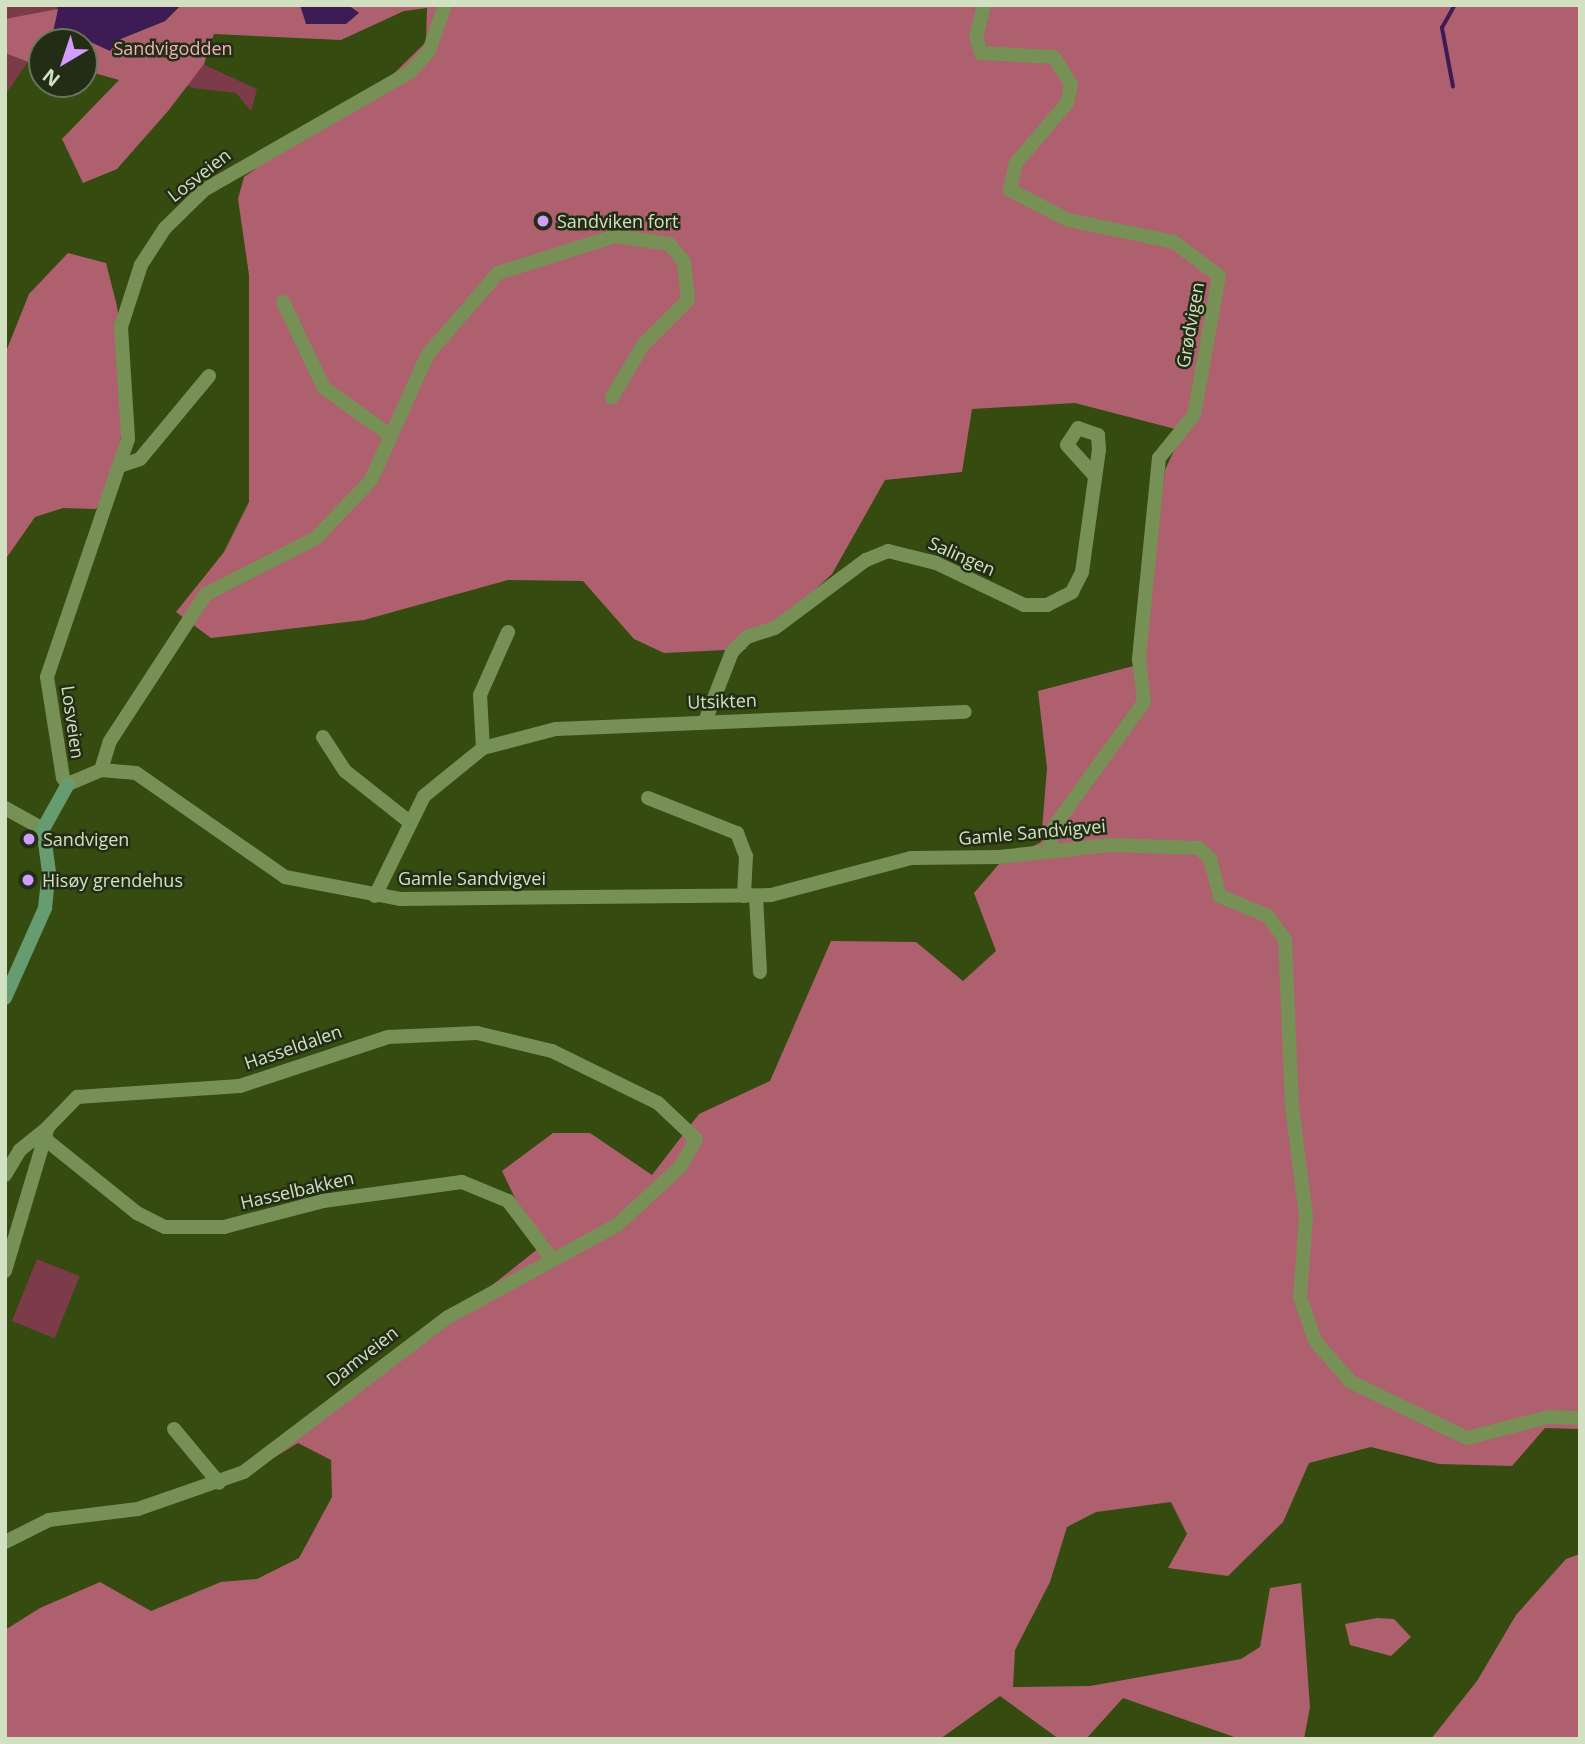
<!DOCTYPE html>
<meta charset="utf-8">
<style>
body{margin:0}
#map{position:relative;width:1585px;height:1744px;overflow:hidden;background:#354b10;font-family:"Open Sans",sans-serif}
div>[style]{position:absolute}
.green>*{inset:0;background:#7c3b49;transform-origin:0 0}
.forest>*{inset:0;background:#ae606f}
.water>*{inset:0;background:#3d1c55}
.stream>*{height:3.5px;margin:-1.75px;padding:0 1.75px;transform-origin:1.75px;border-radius:1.75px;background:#3d1c55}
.minor>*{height:14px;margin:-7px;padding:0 7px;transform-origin:7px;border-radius:7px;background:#779056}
.tertiary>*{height:14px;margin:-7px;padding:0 7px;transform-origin:7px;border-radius:7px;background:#779056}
.secondary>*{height:14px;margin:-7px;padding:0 7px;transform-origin:7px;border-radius:7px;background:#669c70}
.dots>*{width:19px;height:19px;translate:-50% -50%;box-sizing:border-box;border:4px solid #232d15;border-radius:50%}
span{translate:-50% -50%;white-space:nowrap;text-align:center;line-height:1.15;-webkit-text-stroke:5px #232d15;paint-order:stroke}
.park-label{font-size:18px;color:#f3b0bb}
.street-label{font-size:18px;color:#d2e1c2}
.poi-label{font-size:18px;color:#d2e1c2}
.left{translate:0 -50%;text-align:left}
.frame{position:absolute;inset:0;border:7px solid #d2e1c2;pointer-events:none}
.north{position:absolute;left:28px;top:28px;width:70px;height:70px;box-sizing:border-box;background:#232d15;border:2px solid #69755a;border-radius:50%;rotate:219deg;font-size:19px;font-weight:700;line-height:28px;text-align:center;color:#d2e1c2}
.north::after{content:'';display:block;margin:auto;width:24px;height:32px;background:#d19dfe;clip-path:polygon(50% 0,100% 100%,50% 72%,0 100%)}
</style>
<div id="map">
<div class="green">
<div style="clip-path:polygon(7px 5px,58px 5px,42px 42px,5px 95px)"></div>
<div style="clip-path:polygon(80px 42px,83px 41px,196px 61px,257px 89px,251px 111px,236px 93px,193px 88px)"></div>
<div style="left:37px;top:1259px;width:46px;height:67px;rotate:22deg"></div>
</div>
<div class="forest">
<div style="clip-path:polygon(181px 5px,300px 5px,359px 13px,348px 5px,1580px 5px,1580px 1429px,1545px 1428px,1512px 1466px,1439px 1464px,1371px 1447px,1309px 1463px,1283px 1522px,1228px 1576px,1168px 1568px,1187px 1534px,1171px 1502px,1096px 1512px,1067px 1527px,1050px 1582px,1015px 1650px,1013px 1687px,1090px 1686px,1241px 1659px,1260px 1647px,1270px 1588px,1301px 1583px,1310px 1707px,1304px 1739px,1240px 1739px,1123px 1698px,1086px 1739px,1059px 1739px,1000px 1696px,940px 1739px,5px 1739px,5px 1630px,40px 1608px,100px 1582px,151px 1611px,221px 1582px,257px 1579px,299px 1558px,332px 1497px,331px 1460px,298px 1443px,272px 1459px,539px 1248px,502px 1171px,553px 1133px,590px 1133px,652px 1175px,699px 1114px,770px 1081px,831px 941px,916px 942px,963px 981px,996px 951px,974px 893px,999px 864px,1041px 842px,1047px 768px,1038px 691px,1141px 664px,1165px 470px,1183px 431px,1075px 403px,972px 409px,962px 472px,885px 480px,832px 574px,780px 622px,747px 635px,746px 649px,664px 653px,634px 639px,583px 581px,508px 580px,364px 620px,211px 638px,176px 612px,224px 552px,249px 502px,249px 275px,238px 199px,244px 177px,305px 132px,371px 96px,426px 42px,427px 8px,404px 11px,341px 40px,214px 34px,204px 64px,168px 111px,117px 169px,83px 183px,62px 139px,119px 80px,84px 70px,84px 42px,74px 42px,84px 39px,112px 49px,118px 40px,165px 21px)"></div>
<div style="clip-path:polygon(58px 9px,54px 42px,42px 42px,42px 67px,5px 53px,5px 19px)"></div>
<div style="clip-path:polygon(68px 253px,106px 263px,117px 306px,126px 376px,117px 482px,96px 509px,63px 508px,35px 517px,5px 560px,5px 354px,29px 294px)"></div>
<div style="clip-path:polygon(1580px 1554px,1580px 1739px,1431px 1739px,1477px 1681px,1516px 1615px,1566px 1559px)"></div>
<div style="clip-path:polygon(1377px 1618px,1394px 1619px,1411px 1637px,1391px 1656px,1350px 1645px,1345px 1624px)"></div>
</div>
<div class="water">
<div style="clip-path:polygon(59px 5px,181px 5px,165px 21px,118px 40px,110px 51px,84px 39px,51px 41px)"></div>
<div style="clip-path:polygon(300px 5px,348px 5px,359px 13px,346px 24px,306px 24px)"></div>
</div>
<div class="stream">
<div style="left:1453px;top:87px;width:60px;rotate:-100.6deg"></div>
<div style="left:1442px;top:28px;width:26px;rotate:-61deg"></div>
</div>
<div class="minor">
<div style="left:984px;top:5px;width:32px;rotate:104deg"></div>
<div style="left:976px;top:36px;width:18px;rotate:74deg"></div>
<div style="left:981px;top:53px;width:73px;rotate:3.1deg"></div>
<div style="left:1054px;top:57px;width:32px;rotate:58deg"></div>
<div style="left:1071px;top:84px;width:19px;rotate:102deg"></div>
<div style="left:1067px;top:103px;width:79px;rotate:130.4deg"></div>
<div style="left:1016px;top:163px;width:28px;rotate:103deg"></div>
<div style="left:1010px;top:190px;width:65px;rotate:27.3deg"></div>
<div style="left:1068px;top:220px;width:108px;rotate:11.7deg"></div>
<div style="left:1174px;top:242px;width:56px;rotate:37.1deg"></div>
<div style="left:1219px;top:276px;width:141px;rotate:100.2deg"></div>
<div style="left:1194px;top:415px;width:55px;rotate:129.1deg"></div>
<div style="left:1159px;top:458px;width:202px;rotate:95.7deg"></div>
<div style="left:1139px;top:659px;width:43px;rotate:83.4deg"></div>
<div style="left:1144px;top:702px;width:154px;rotate:125.8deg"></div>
<div style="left:1054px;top:827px;width:25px;rotate:104deg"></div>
<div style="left:283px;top:302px;width:95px;rotate:64.5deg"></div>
<div style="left:324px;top:388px;width:81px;rotate:35.5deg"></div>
<div style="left:120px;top:466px;width:21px;rotate:-19deg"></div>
<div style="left:140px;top:459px;width:108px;rotate:-50.3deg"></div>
<div style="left:706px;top:719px;width:72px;rotate:-68.8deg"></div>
<div style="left:732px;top:652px;width:21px;rotate:-45deg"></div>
<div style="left:747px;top:637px;width:29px;rotate:-18deg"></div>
<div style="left:775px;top:628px;width:114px;rotate:-36.8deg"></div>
<div style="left:866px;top:560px;width:24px;rotate:-22deg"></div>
<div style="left:888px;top:551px;width:49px;rotate:14deg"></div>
<div style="left:936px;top:563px;width:98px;rotate:25.5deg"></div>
<div style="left:1024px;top:605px;width:23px"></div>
<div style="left:1047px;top:605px;width:28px;rotate:-27deg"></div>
<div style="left:1072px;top:592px;width:22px;rotate:-63deg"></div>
<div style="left:1082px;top:572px;width:123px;rotate:-82.1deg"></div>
<div style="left:1099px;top:450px;width:15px;rotate:-94deg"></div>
<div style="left:1098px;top:435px;width:21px;rotate:-161deg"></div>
<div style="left:1078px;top:428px;width:20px;rotate:123deg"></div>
<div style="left:1067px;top:445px;width:40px;rotate:48deg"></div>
<div style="left:323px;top:737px;width:40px;rotate:57.1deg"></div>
<div style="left:345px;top:771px;width:79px;rotate:38.3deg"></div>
<div style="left:483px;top:748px;width:53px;rotate:-93.2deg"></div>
<div style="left:480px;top:695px;width:69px;rotate:-66deg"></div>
<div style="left:101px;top:770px;width:30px;rotate:-73deg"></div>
<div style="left:110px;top:741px;width:176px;rotate:-56.9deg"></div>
<div style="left:206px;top:594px;width:123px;rotate:-27deg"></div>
<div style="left:316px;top:538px;width:80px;rotate:-46.5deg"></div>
<div style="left:371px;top:480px;width:138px;rotate:-65.7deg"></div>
<div style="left:428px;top:354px;width:107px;rotate:-49.2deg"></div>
<div style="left:498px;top:273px;width:123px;rotate:-17.5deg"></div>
<div style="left:615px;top:236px;width:55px;rotate:8.4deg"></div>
<div style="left:669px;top:244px;width:23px;rotate:50deg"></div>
<div style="left:684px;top:262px;width:38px;rotate:84deg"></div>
<div style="left:688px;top:300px;width:64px;rotate:135deg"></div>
<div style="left:643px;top:345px;width:61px;rotate:120.8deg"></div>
<div style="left:648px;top:798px;width:96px;rotate:21.5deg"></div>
<div style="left:737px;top:833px;width:25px;rotate:69deg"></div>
<div style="left:746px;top:856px;width:40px;rotate:92.9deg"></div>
<div style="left:5px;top:808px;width:43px;rotate:28.9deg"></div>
<div style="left:375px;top:896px;width:111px;rotate:-63.9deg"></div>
<div style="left:424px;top:796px;width:76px;rotate:-39.1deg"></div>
<div style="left:483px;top:748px;width:75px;rotate:-14.6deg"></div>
<div style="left:556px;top:729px;width:409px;rotate:-2.4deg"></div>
<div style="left:756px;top:896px;width:76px;rotate:87deg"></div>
<div style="left:45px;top:1139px;width:118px;rotate:38.8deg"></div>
<div style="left:137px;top:1213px;width:31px;rotate:27deg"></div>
<div style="left:165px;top:1227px;width:59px"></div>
<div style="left:224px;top:1227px;width:102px;rotate:-14.7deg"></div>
<div style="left:323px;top:1201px;width:140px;rotate:-7.8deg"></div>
<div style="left:462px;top:1182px;width:50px;rotate:22.4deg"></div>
<div style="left:508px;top:1201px;width:73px;rotate:52.8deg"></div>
<div style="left:5px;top:1175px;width:29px;rotate:-59deg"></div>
<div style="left:20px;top:1150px;width:36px;rotate:-39deg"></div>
<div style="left:5px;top:1271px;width:150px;rotate:-73.4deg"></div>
<div style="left:48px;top:1127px;width:42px;rotate:-46deg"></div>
<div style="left:77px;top:1097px;width:163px;rotate:-3.9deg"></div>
<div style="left:240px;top:1086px;width:156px;rotate:-18.3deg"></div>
<div style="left:388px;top:1037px;width:89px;rotate:-2.6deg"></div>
<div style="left:477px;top:1033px;width:77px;rotate:13.5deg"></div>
<div style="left:552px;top:1051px;width:118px;rotate:26.1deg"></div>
<div style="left:658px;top:1103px;width:52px;rotate:43.5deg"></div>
<div style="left:696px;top:1139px;width:31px;rotate:119deg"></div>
<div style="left:681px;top:1166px;width:87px;rotate:137.3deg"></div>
<div style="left:617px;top:1225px;width:192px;rotate:151.4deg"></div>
<div style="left:448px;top:1317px;width:256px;rotate:142.8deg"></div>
<div style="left:244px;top:1472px;width:112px;rotate:160.8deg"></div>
<div style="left:138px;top:1509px;width:90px;rotate:173deg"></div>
<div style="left:49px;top:1520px;width:49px;rotate:153.4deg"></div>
<div style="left:174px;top:1429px;width:70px;rotate:50.2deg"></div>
</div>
<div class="tertiary">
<div style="left:445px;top:5px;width:49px;rotate:109.2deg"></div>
<div style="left:429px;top:51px;width:28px;rotate:132deg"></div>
<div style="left:410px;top:72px;width:237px;rotate:150.2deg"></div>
<div style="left:204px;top:190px;width:54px;rotate:135.7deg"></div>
<div style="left:165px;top:228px;width:44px;rotate:123deg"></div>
<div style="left:141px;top:265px;width:65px;rotate:107.9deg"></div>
<div style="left:121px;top:327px;width:112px;rotate:86.4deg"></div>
<div style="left:128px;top:439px;width:251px;rotate:108.8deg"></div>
<div style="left:47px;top:677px;width:102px;rotate:81deg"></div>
<div style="left:63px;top:778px;width:8px;rotate:50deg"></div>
<div style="left:68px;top:784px;width:36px;rotate:-23deg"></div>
<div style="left:101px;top:770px;width:35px;rotate:5deg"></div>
<div style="left:136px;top:773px;width:182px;rotate:34.9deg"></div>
<div style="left:285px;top:877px;width:117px;rotate:10.8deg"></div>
<div style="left:400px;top:899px;width:371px;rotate:-0.6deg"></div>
<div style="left:771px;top:895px;width:145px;rotate:-14.8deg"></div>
<div style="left:911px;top:858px;width:88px;rotate:-0.7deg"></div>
<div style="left:999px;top:857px;width:111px;rotate:-6.2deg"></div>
<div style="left:1109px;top:845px;width:90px;rotate:1.9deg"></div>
<div style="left:1199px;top:848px;width:16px;rotate:45deg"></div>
<div style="left:1210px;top:859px;width:38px;rotate:75deg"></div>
<div style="left:1220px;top:896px;width:52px;rotate:22.6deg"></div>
<div style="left:1268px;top:916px;width:29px;rotate:54deg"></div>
<div style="left:1285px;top:939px;width:168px;rotate:87.6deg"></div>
<div style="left:1292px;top:1107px;width:111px;rotate:82.7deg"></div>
<div style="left:1306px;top:1217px;width:80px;rotate:94.3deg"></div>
<div style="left:1300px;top:1297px;width:46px;rotate:71.2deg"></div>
<div style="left:1315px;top:1341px;width:55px;rotate:48.7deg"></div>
<div style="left:1351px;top:1382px;width:129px;rotate:25.8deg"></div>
<div style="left:1467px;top:1438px;width:84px;rotate:-14.5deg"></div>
<div style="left:1548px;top:1417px;width:32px;rotate:2deg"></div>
</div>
<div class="secondary">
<div style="left:5px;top:998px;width:98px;rotate:-66deg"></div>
<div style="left:45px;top:908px;width:36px;rotate:-84deg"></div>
<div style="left:49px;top:872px;width:43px;rotate:-97.9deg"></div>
<div style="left:43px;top:829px;width:51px;rotate:-60.9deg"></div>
</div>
<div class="dots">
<div style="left:543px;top:221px;background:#d19dfe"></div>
<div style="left:29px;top:839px;background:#d19dfe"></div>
<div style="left:28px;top:880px;background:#d19dfe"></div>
</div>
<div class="park-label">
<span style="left:173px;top:48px">Sandvigodden</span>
</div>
<div class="street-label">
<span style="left:199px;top:175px;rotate:-38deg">Losveien</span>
<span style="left:1190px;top:325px;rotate:-80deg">Grødvigen</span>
<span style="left:962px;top:556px;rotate:24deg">Salingen</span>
<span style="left:722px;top:701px;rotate:-2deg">Utsikten</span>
<span style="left:73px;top:722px;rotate:82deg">Losveien</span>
<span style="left:1032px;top:832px;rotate:-5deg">Gamle Sandvigvei</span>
<span style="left:472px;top:878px">Gamle Sandvigvei</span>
<span style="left:293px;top:1047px;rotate:-19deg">Hasseldalen</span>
<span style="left:297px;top:1190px;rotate:-13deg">Hasselbakken</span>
<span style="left:362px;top:1356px;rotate:-38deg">Damveien</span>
</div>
<div class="poi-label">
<span class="left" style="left:557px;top:221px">Sandviken fort</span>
<span class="left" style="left:43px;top:839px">Sandvigen</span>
<span class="left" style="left:42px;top:880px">Hisøy grendehus</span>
</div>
<div class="frame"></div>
<div class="north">N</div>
</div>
